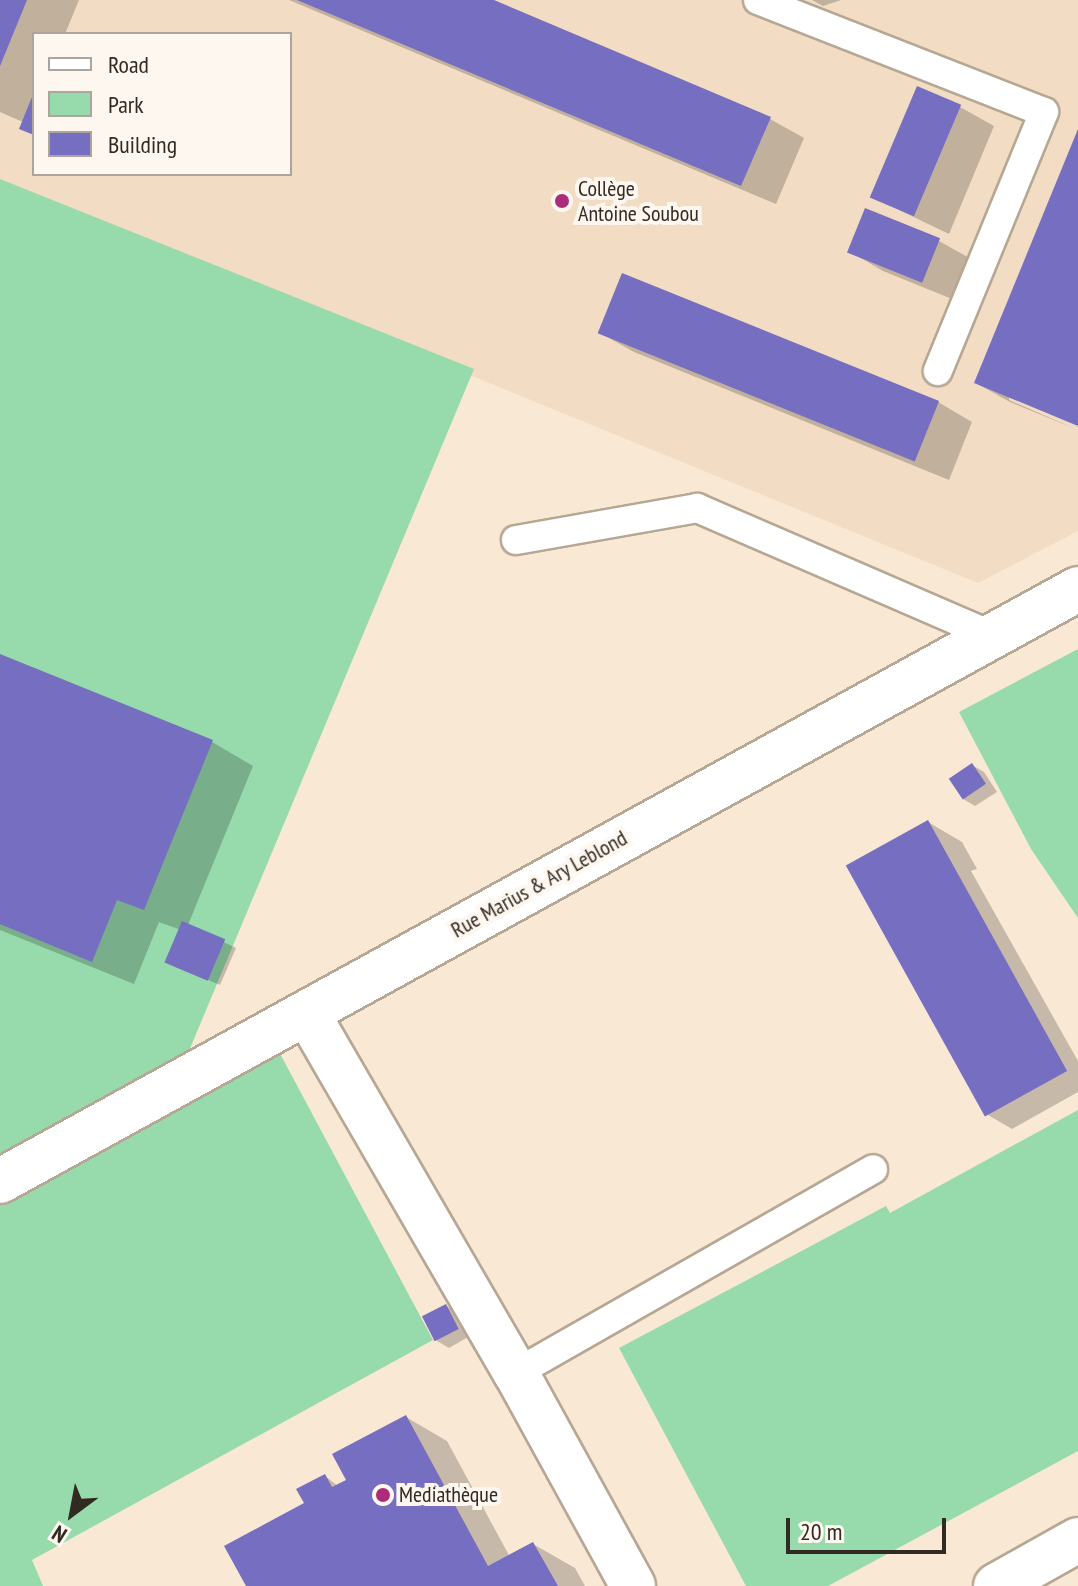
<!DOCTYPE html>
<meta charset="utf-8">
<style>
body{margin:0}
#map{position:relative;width:1078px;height:1586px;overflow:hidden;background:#f9e8d4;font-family:"PT Sans Narrow",sans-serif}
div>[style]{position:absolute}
.built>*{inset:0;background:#f2dcc3}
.green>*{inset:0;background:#97daac}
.shadow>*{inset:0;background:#0003}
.building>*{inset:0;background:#756ec1;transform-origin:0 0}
.roads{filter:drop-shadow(2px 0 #b6a794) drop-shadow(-2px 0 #b6a794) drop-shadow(0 2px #b6a794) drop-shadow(0 -2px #b6a794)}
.service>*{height:28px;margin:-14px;padding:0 14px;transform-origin:14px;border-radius:14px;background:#fff}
.minor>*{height:44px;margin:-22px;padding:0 22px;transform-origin:22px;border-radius:22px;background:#fff}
.tertiary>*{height:44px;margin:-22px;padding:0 22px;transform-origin:22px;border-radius:22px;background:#fff}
.secondary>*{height:44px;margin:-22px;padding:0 22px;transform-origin:22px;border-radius:22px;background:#fff}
.dots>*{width:22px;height:22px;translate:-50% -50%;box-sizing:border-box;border:4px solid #fef7ef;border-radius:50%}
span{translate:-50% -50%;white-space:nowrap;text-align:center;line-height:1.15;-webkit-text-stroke:8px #fef7ef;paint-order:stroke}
.poi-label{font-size:22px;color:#302a23}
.left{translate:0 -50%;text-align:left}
.street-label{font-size:22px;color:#302a23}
.legend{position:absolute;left:32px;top:32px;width:260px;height:144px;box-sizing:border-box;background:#fef7ef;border:2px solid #aca59d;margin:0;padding:10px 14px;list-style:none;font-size:24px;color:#302a23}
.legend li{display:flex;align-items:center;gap:16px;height:40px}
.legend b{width:40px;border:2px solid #aca59d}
.north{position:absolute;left:32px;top:1474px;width:80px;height:80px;-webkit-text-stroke:6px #fef7ef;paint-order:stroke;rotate:212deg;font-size:22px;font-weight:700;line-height:32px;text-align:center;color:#302a23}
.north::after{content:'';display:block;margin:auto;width:28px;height:36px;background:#302a23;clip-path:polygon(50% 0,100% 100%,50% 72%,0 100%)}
.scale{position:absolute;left:786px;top:1518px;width:160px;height:36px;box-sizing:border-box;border:4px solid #302a23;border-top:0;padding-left:10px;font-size:24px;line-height:28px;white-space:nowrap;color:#302a23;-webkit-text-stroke:6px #fef7ef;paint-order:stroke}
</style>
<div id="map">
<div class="built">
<div style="clip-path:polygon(evenodd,0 0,1078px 0,1078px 531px,978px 583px,0 183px,0 0,34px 34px,290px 34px,290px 174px,34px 174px,34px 34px)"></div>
</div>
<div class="green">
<div style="clip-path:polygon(0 179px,474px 369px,176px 1082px,269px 1033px,433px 1340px,32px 1560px,43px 1586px,0 1586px)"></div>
<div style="clip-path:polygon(1078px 649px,1078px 918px,1031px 849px,959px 712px)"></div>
<div style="clip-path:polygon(1078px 1110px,1078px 1451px,828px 1586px,746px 1586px,619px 1348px,886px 1206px,890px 1213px)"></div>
</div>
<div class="shadow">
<div style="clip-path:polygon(0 0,79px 0,65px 34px,34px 34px,34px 135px,23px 122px,0 112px)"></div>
<div style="clip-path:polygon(289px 0,489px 0,770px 119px,804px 138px,776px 204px)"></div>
<div style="clip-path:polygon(812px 0,841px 0,823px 6px)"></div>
<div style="clip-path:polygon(960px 107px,994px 126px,949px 234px,872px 197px)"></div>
<div style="clip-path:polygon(1078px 134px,1078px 424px,1009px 396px,1009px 400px,1078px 430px,1010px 402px,976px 383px)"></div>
<div style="clip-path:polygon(939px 241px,973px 260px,957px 301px,883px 271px,849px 251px)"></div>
<div style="clip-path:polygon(600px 333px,938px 402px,972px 422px,949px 480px,634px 352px)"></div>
<div style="clip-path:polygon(0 656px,212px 742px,253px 766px,188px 925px,236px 948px,220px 985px,168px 963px,181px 930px,159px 922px,134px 984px,0 930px)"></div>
<div style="clip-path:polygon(972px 765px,984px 772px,997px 792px,975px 806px,963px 799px)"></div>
<div style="clip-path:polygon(928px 822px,962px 842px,977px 869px,971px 871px,1078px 1061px,1078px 1092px,1012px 1129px,988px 1115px)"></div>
<div style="clip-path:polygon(446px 1306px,458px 1313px,470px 1336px,449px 1348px,437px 1341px)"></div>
<div style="clip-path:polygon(406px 1417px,447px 1441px,510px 1557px,533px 1544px,575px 1568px,585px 1586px,248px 1586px,325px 1476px,338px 1486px,348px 1480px)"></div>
</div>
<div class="building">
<div style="clip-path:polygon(0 0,27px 0,0 66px)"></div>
<div style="clip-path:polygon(297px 0,494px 0,771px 117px,741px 186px)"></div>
<div style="left:917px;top:86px;width:48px;height:121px;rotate:23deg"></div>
<div style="clip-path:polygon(34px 92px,34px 135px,19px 129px)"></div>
<div style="clip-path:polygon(1078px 129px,1078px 426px,974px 383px)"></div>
<div style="left:865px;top:208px;width:81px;height:48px;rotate:22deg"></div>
<div style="left:622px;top:273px;width:342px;height:65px;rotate:22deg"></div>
<div style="clip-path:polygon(0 654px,213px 740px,144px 910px,117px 900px,92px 962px,0 924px)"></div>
<div style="left:972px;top:763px;width:25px;height:28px;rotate:56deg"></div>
<div style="left:928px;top:820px;width:287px;height:94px;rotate:61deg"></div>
<div style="left:182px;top:921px;width:47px;height:45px;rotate:23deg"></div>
<div style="left:446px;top:1304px;width:28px;height:27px;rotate:63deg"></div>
<div style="clip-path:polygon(406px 1415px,488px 1566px,533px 1542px,558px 1586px,246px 1586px,224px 1546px,304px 1503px,296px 1489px,325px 1474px,332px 1487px,346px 1480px,332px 1454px)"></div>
</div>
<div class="roads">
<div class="service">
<div style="left:758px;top:0;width:307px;rotate:21.4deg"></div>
<div style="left:1044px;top:112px;width:280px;rotate:112.3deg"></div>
<div style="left:516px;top:540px;width:184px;rotate:-10deg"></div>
<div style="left:697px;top:508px;width:322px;rotate:23.4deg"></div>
<div style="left:516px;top:1373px;width:411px;rotate:-29.7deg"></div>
</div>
<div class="minor">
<div style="left:307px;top:1013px;width:416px;rotate:59.9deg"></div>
<div style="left:516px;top:1373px;width:243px;rotate:61.2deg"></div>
</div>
<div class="tertiary">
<div style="left:0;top:1181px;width:1230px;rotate:-28.77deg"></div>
</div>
<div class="secondary">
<div style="left:996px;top:1586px;width:94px;rotate:-29.3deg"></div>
</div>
</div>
<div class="dots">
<div style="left:562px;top:201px;background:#ac2c7a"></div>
<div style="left:383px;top:1495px;background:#ac2c7a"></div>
</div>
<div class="poi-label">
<span class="left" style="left:578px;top:201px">Collège<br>Antoine Soubou</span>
<span class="left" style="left:399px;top:1495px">Mediathèque</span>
</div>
<div class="street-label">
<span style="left:539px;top:884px;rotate:-29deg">Rue Marius &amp; Ary Leblond</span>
</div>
<ul class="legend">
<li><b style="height:10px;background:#fff"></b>Road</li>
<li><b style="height:22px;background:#97daac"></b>Park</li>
<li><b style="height:22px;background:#756ec1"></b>Building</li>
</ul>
<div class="north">N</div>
<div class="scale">20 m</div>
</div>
